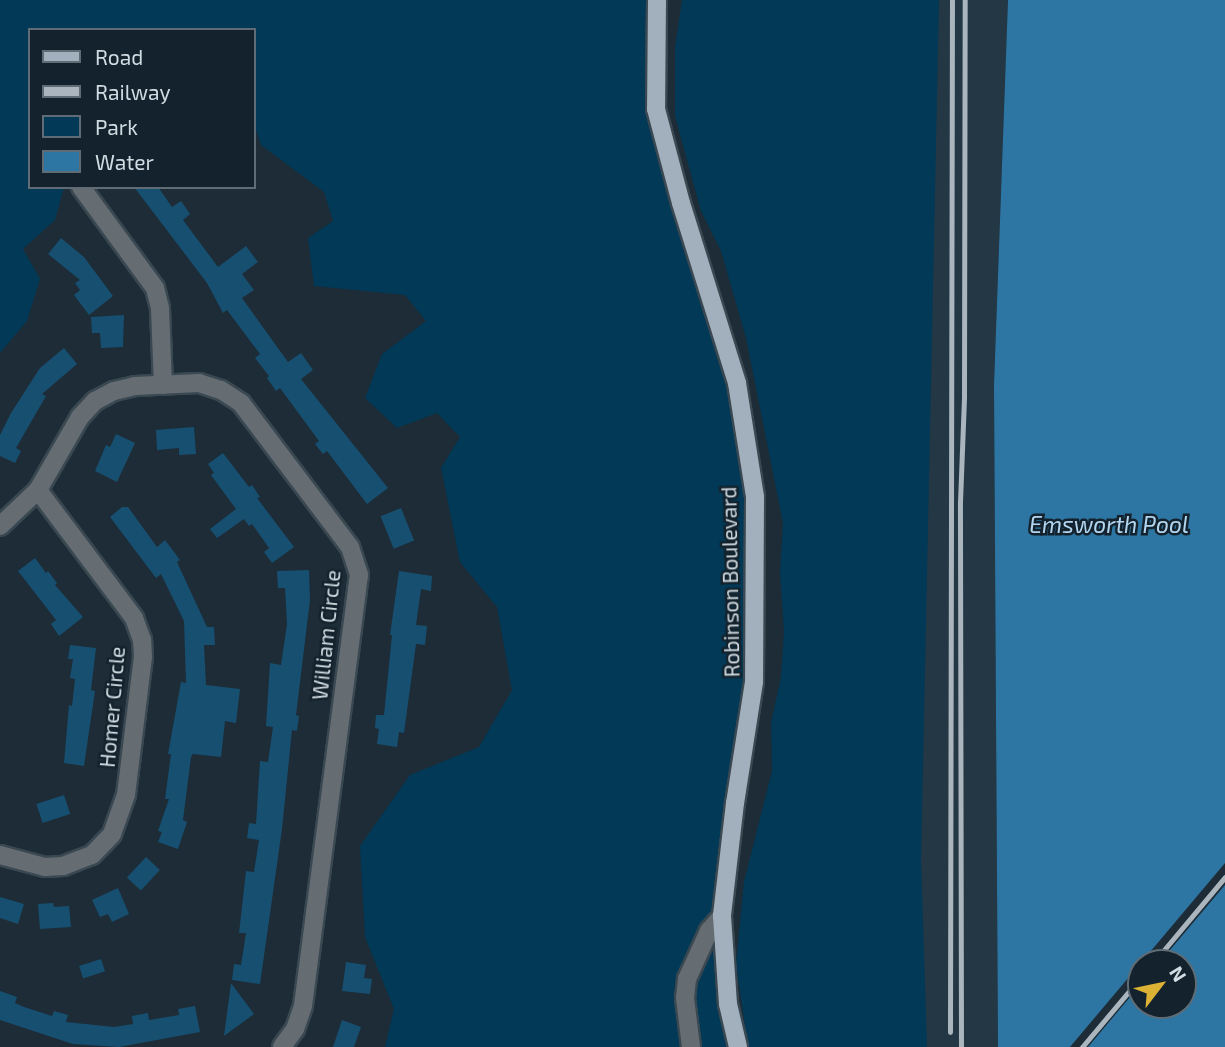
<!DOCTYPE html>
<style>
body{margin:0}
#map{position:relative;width:1225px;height:1047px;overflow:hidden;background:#1d2c36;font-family:"Exo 2",sans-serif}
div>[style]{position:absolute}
.built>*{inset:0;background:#233745}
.green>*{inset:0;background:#013957}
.water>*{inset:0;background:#2d76a3}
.pier>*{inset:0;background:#1d2c36}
.building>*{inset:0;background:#174f71;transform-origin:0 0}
.roads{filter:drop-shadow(2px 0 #3a4852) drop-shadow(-2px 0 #3a4852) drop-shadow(0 2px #3a4852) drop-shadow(0 -2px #3a4852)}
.minor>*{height:18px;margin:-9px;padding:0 9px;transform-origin:9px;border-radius:9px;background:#656d72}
.major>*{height:18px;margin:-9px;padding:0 9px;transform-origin:9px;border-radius:9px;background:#a1b0bc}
.rail>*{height:5px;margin:-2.5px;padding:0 2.5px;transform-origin:2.5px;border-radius:2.5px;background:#aab5bd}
span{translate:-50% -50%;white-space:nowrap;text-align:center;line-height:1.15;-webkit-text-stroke:5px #13222c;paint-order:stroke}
.street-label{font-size:21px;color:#d1dbe2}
.water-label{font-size:23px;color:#b2d6f0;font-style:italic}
.legend{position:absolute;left:28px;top:28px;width:228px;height:161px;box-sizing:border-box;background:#13222c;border:2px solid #5f6c75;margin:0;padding:9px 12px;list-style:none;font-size:21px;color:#d1dbe2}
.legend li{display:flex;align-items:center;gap:14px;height:35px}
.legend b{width:35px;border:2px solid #5f6c75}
.north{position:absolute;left:1127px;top:949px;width:70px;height:70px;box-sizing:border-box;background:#13222c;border:2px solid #5f6c75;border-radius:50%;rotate:58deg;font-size:19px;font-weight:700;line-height:28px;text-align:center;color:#d1dbe2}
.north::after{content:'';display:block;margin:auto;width:24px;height:32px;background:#dbb233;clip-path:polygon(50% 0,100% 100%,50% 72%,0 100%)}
</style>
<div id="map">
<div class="built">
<div style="clip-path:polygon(874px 0,1008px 0,994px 385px,998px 1047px,879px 1047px)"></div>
</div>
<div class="green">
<div style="clip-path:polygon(0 0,655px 0,648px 106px,732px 385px,751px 497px,749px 681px,720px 916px,693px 959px,690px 1047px,385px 1047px,394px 1009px,365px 937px,360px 846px,410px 775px,479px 747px,512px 690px,497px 607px,460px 562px,441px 468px,460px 437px,437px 413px,397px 428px,365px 398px,382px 354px,426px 321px,405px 295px,314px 286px,308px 238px,333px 221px,324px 192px,261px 145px,254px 124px,254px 30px,30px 30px,30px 187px,64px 187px,55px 220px,23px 249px,40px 279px,27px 321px,0 353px)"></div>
<div style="clip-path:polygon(682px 0,939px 0,921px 860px,927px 1047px,748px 1047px,736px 964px,744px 882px,772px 771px,771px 723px,781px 677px,784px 631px,780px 573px,783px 523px,746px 338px,721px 251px,701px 211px,675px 116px,675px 47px)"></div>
<div style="clip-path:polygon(715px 951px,723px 957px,736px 1047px,694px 1047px,686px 998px,706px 952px)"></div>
</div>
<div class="water">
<div style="clip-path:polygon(evenodd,1008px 0,1225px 0,1225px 1047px,998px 1047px,994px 385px,1008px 0,1141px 963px,1183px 963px,1183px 1005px,1141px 1005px,1141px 963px)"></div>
</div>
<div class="pier">
<div style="clip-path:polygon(1225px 863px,1225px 885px,1159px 963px,1141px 963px,1141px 984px,1088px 1047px,1070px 1047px)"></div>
</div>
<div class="building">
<div style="clip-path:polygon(134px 187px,158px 187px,172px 207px,181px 201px,190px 214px,183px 220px,218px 267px,246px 246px,258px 262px,242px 274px,254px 290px,242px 298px,288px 362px,301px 353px,313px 370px,301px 379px,388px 488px,367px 504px,327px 451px,323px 454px,315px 444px,319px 441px,280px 388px,276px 391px,267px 378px,269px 376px,255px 358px,260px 354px,227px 310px,223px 313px,207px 283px)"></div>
<div style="clip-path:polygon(61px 238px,84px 257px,113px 296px,89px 315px,74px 295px,80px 290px,75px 283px,80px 280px,48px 254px)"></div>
<div style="clip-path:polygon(124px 315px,123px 347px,101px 348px,100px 333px,92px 333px,91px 317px)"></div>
<div style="clip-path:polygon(64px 348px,77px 364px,42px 394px,46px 396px,16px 448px,21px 451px,15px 463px,0 456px,0 435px,11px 413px,40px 368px)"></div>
<div style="clip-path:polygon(194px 427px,196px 454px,179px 455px,179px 448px,157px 450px,156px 430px)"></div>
<div style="clip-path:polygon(116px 434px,135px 443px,117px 482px,95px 471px,106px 445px,110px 447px)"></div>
<div style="clip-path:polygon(223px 453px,249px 487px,252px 485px,260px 497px,257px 498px,294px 547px,272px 563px,264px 552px,269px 548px,252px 524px,249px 526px,244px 519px,217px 538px,210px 529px,236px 509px,211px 475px,214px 473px,208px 464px)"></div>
<div style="clip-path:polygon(122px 507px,128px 507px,157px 547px,165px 540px,180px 560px,177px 562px,207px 627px,214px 627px,215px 645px,204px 645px,206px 685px,240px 689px,236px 723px,225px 721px,221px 757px,193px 754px,191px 757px,183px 820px,187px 822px,178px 849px,158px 842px,162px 832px,158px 831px,169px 799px,165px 799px,171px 754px,168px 754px,181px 682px,186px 683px,184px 621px,161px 574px,156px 578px,110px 517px)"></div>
<div style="left:401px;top:508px;width:35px;height:22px;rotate:68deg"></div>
<div style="clip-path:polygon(35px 558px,46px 573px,48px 571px,57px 583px,55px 585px,83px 617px,59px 636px,51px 624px,56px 620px,18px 571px)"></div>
<div style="clip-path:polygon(309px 570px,310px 600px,296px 715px,299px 716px,297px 731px,292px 730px,282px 829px,260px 984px,232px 980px,234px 964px,241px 965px,246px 933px,239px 933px,246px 871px,254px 872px,259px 840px,247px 838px,249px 823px,256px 824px,260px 761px,268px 762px,273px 727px,266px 726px,270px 663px,281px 665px,287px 624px,285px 588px,278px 588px,277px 571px)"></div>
<div style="clip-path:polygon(399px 571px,432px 576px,431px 591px,421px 589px,416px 625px,427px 626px,425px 645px,416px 644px,404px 733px,399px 732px,397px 747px,377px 744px,379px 729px,375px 728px,376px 715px,384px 715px,392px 635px,390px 635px)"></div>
<div style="clip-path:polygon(70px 645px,96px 648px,91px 690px,95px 691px,84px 766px,64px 763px,69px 705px,72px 706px,75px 679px,70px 678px,73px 659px,68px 659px)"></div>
<div style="left:64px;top:795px;width:20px;height:29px;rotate:72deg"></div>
<div style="left:146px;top:857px;width:19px;height:28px;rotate:43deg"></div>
<div style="clip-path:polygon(118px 888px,129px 914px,112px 922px,108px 914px,100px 917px,92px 900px)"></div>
<div style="clip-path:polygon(0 897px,24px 904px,18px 924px,0 918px)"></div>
<div style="clip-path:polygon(53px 903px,54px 907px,69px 906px,71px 927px,40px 929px,38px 904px)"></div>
<div style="left:101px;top:959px;width:13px;height:23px;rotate:72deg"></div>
<div style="clip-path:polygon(346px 962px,366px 965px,364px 978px,372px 979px,370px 994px,342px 991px)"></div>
<div style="clip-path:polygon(231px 983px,254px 1014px,224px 1036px)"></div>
<div style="clip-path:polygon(0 991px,17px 997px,15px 1003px,24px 1007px,52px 1016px,54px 1011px,68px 1015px,66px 1022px,114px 1027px,133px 1024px,132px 1016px,148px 1013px,149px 1020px,179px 1015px,178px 1009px,195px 1006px,200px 1032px,119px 1047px,73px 1044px,0 1020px)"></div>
<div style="clip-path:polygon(342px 1020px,361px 1027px,354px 1047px,333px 1047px)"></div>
</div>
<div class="roads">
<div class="minor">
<div style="left:81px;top:187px;width:125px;rotate:53.8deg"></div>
<div style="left:155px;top:288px;width:21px;rotate:76deg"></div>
<div style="left:160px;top:308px;width:77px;rotate:87.8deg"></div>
<div style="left:0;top:526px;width:52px;rotate:-43.5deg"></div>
<div style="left:38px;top:490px;width:84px;rotate:-60.1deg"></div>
<div style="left:80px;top:417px;width:22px;rotate:-47deg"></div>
<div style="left:95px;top:401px;width:21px;rotate:-28deg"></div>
<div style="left:114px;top:391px;width:22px;rotate:-13deg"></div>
<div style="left:135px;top:386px;width:64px;rotate:-2.7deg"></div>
<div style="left:199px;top:383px;width:23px;rotate:18deg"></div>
<div style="left:221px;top:390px;width:24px;rotate:33deg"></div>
<div style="left:241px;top:403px;width:181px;rotate:52.9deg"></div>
<div style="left:350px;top:547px;width:29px;rotate:72deg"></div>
<div style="left:359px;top:575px;width:15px;rotate:98deg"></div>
<div style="left:357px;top:590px;width:419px;rotate:97.4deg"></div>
<div style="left:303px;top:1006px;width:24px;rotate:109deg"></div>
<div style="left:295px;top:1029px;width:22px;rotate:126deg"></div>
<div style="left:0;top:855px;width:47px;rotate:14.9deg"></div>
<div style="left:45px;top:867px;width:18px;rotate:-3deg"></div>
<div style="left:63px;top:866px;width:31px;rotate:-21deg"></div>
<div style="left:92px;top:855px;width:29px;rotate:-46deg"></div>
<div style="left:112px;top:834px;width:41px;rotate:-70.3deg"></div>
<div style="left:126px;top:795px;width:139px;rotate:-83deg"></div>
<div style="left:143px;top:657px;width:17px;rotate:-93deg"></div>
<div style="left:142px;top:640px;width:23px;rotate:-110deg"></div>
<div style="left:134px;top:618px;width:160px;rotate:-126.9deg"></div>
<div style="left:691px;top:1047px;width:49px;rotate:-97deg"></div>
<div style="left:685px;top:998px;width:19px;rotate:-84deg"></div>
<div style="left:687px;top:979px;width:53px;rotate:-65.4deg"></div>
<div style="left:709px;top:931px;width:20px;rotate:-49deg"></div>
</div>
<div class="major">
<div style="left:657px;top:0;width:109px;rotate:90.5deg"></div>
<div style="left:656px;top:109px;width:97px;rotate:75.1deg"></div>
<div style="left:681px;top:203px;width:189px;rotate:72.7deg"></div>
<div style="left:737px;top:383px;width:115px;rotate:81deg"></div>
<div style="left:755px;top:497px;width:185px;rotate:90.3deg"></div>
<div style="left:754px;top:682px;width:122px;rotate:98.9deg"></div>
<div style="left:735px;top:803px;width:114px;rotate:96.6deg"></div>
<div style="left:722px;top:916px;width:88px;rotate:86.1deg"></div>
<div style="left:728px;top:1004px;width:44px;rotate:76.9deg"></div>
</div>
</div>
<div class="rail">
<div style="left:1153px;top:963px;width:112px;rotate:-50.1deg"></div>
<div style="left:950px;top:1032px;width:1032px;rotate:-89.89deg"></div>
<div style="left:961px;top:1047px;width:545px;rotate:-90.11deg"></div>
<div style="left:960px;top:502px;width:106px;rotate:-87.8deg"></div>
<div style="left:964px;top:396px;width:396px;rotate:-89.9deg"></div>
<div style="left:1082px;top:1047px;width:92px;rotate:-49.9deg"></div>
</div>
<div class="street-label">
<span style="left:730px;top:582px;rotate:-91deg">Robinson Boulevard</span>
<span style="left:326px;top:635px;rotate:-84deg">William Circle</span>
<span style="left:112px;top:707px;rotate:-85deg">Homer Circle</span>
</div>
<div class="water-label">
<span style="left:1109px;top:524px">Emsworth Pool</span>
</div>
<ul class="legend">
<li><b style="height:9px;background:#a1b0bc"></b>Road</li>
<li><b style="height:9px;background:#aab5bd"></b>Railway</li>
<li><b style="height:19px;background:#013957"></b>Park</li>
<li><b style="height:19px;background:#2d76a3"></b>Water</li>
</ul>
<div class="north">N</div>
</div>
